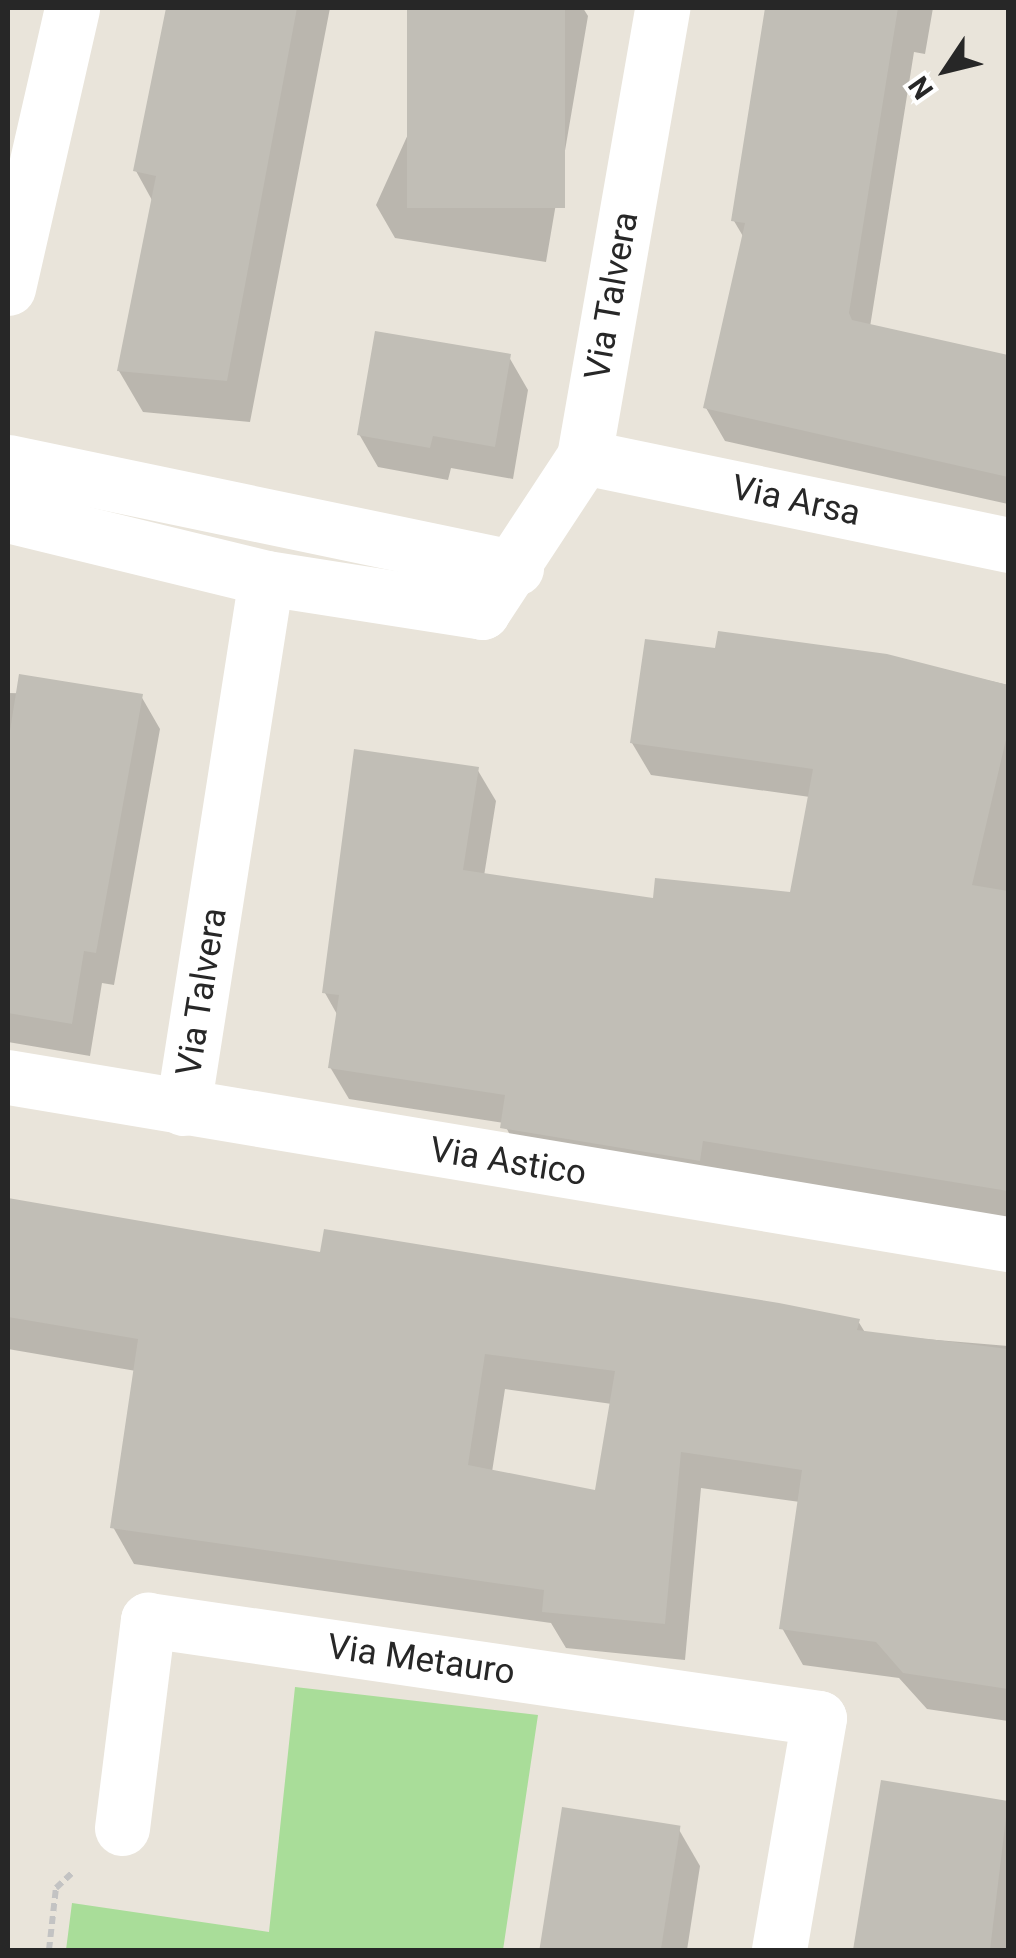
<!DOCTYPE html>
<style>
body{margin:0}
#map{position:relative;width:1016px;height:1958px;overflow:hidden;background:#e9e4da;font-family:Roboto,sans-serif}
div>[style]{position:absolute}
.green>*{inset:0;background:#a9dd99}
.shadow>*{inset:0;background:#0003}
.building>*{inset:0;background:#c1beb6;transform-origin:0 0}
.path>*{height:6px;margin-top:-3px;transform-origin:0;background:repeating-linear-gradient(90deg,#c3c3c3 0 8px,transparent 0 13px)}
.minor>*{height:55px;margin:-27.5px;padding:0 27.5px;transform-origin:27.5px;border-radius:27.5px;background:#fff}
span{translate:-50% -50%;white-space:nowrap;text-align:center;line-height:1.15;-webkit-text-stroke:8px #fff;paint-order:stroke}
.street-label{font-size:35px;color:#272727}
.frame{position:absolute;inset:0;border:10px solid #272727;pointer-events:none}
.north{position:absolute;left:896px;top:20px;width:100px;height:100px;-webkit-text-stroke:8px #fff;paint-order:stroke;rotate:235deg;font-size:28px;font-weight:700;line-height:40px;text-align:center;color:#272727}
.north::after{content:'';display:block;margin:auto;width:35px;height:45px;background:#272727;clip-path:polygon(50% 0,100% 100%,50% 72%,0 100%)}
</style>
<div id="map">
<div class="green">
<div style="clip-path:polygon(295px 1687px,538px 1715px,503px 1950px,66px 1950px,72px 1903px,269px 1932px)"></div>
</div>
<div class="shadow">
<div style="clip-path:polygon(168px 8px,330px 8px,250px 422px,143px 412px,119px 371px,153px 202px,136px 171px)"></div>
<div style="clip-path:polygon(439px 8px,583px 8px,588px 16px,546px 262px,395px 238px,376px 205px,424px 99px)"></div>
<div style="clip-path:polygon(767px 8px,933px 8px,925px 54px,914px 52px,870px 327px,1008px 357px,1008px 504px,725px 441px,706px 408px,744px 238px,734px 221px)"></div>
<div style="clip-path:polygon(509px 357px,528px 390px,513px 479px,451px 468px,448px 480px,378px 467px,359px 434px)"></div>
<div style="clip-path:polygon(717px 651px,887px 657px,1008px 685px,1008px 1013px,970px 1007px,956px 1091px,1008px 1099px,1008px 1225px,522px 1159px,504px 1123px,349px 1099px,330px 1067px,338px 1016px,325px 993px,477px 769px,496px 801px,484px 876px,655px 901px,792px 894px,810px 797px,651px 775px,632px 743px)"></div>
<div style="clip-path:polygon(8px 693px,141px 696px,160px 729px,114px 985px,102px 983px,90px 1056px,8px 1042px)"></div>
<div style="clip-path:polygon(evenodd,8px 1201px,322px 1255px,858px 1321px,866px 1334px,1008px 1346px,1008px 1721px,927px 1709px,899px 1678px,803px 1665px,782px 1628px,800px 1502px,701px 1488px,685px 1660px,566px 1648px,551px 1623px,134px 1564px,113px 1527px,136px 1371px,8px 1349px,8px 1201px,505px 1389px,612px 1404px,597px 1493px,492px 1472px,505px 1389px)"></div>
<div style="clip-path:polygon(883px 1783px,1008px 1804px,1008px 1950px,859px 1950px)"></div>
<div style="clip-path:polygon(564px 1810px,678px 1828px,700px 1866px,687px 1950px,541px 1950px)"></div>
</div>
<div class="building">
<div style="clip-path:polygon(166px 8px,297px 8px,227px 381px,117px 371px,156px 176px,133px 171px)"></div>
<div style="left:407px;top:8px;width:158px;height:200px"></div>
<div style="clip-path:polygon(765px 8px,898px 8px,849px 313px,852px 320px,1008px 355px,1008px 477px,703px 408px,745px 223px,731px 221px)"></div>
<div style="clip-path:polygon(375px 331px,511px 354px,495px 447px,433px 436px,430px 448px,357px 435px)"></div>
<div style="clip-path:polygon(718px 631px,887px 654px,1008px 685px,1008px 731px,972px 885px,1008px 891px,1008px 1191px,703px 1141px,700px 1161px,500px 1128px,505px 1095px,328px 1068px,339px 995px,322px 993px,354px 749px,479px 767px,463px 870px,653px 898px,655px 878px,790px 892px,813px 769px,630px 743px,645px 639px,715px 648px)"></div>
<div style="clip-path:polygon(19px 674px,143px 694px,96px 953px,84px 951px,72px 1024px,8px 1013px,8px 743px)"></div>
<div style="clip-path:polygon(evenodd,8px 1198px,320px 1252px,324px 1229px,779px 1303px,860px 1319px,857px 1330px,1008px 1349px,1008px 1689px,903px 1673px,876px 1642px,779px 1629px,802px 1470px,681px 1452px,665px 1624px,542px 1612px,544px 1590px,110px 1528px,138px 1339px,8px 1317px,8px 1198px,485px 1354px,615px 1371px,595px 1490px,468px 1465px,485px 1354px)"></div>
<div style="clip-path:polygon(881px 1780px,1008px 1801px,990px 1950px,853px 1950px)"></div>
<div style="left:562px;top:1807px;width:120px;height:145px;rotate:9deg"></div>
</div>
<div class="path">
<div style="left:49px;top:1950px;width:62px;rotate:-83.6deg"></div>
<div style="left:56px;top:1888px;width:23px;rotate:-43deg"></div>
</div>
<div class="minor">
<div style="left:8px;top:288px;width:287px;rotate:-77.1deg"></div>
<div style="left:584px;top:457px;width:433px;rotate:11.7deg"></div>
<div style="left:8px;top:462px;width:519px;rotate:11.79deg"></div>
<div style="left:8px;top:515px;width:266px;rotate:13.7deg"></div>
<div style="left:266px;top:578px;width:219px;rotate:8.9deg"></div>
<div style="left:482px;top:612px;width:186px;rotate:-56.7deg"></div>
<div style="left:584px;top:457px;width:456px;rotate:-80.1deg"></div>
<div style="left:8px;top:1077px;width:1014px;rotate:9.48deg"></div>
<div style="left:183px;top:1108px;width:536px;rotate:-81.1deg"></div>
<div style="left:122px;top:1828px;width:210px;rotate:-82.9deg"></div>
<div style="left:148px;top:1620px;width:678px;rotate:8.31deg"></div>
<div style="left:819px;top:1718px;width:235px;rotate:99.8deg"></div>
</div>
<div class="street-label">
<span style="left:612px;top:296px;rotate:-80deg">Via Talvera</span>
<span style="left:796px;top:501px;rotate:12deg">Via Arsa</span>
<span style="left:202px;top:992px;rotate:-81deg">Via Talvera</span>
<span style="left:508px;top:1162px;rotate:9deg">Via Astico</span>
<span style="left:421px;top:1660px;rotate:8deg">Via Metauro</span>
</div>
<div class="frame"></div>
<div class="north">N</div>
</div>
